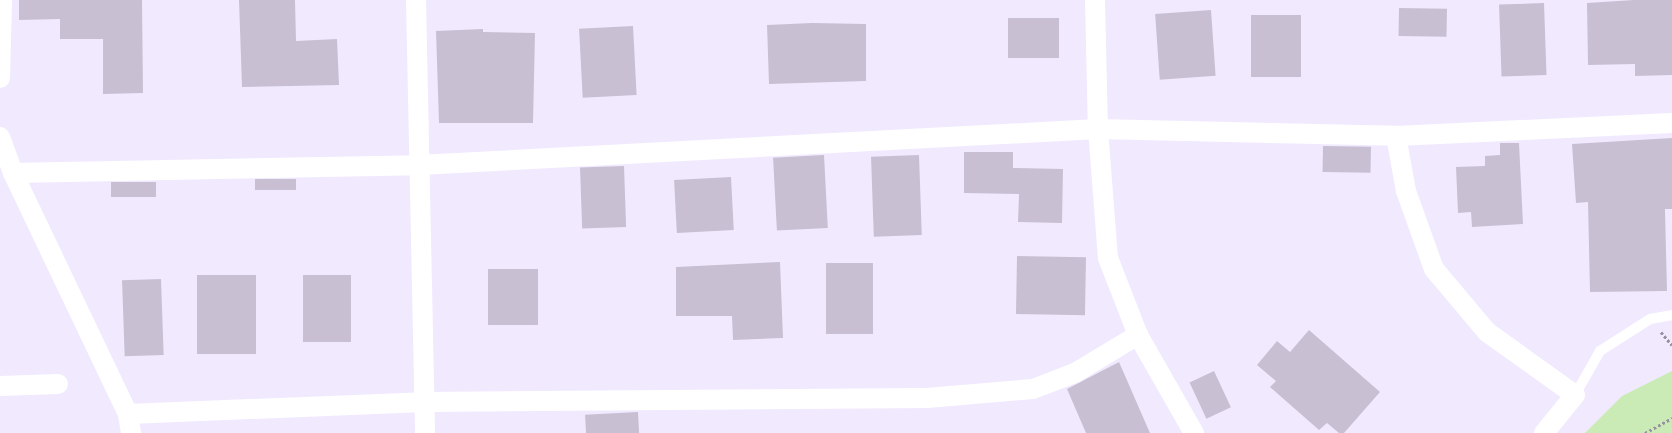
<!DOCTYPE html>
<style>
body{margin:0}
#map{position:relative;width:1672px;height:433px;overflow:hidden;background:#f1eaff;font-family:Ubuntu,sans-serif}
div>[style]{position:absolute}
.green>*{inset:0;background:#caeab6}
.building>*{inset:0;background:#c8bfd3;transform-origin:0 0}
.path>*{height:3px;margin-top:-1.5px;transform-origin:0;background:repeating-linear-gradient(90deg,#9792a1 0 2.5px,transparent 0 5px)}
.service>*{height:10px;margin:-5px;padding:0 5px;transform-origin:5px;border-radius:5px;background:#fff}
.minor>*{height:20px;margin:-10px;padding:0 10px;transform-origin:10px;border-radius:10px;background:#fff}
span{translate:-50% -50%;white-space:nowrap;text-align:center;line-height:1.15;-webkit-text-stroke:5px #f1eaff;paint-order:stroke}
</style>
<div id="map">
<div class="green">
<div style="clip-path:polygon(1672px 371px,1672px 433px,1585px 433px,1622px 396px)"></div>
</div>
<div class="building">
<div style="clip-path:polygon(19px 0,142px 0,143px 93px,103px 94px,103px 39px,60px 39px,60px 19px,19px 20px)"></div>
<div style="clip-path:polygon(239px 0,295px 0,296px 41px,337px 39px,339px 85px,242px 87px)"></div>
<div style="clip-path:polygon(1634px 0,1672px 0,1672px 75px,1635px 76px,1635px 64px,1588px 65px,1587px 3px)"></div>
<div style="left:1544px;top:3px;width:72px;height:45px;rotate:88deg"></div>
<div style="left:1399px;top:8px;width:48px;height:28px;rotate:1deg"></div>
<div style="left:1211px;top:10px;width:66px;height:56px;rotate:86deg"></div>
<div style="left:1251px;top:15px;width:50px;height:62px"></div>
<div style="left:1008px;top:18px;width:51px;height:40px"></div>
<div style="clip-path:polygon(812px 23px,866px 24px,866px 81px,769px 84px,767px 25px)"></div>
<div style="left:633px;top:26px;width:69px;height:54px;rotate:87deg"></div>
<div style="clip-path:polygon(483px 29px,483px 32px,535px 33px,533px 123px,439px 123px,436px 31px)"></div>
<div style="clip-path:polygon(1672px 138px,1672px 209px,1665px 209px,1667px 291px,1590px 292px,1588px 202px,1576px 203px,1572px 144px)"></div>
<div style="clip-path:polygon(1500px 143px,1519px 143px,1523px 224px,1472px 227px,1471px 212px,1458px 213px,1456px 167px,1485px 166px,1485px 156px,1500px 155px)"></div>
<div style="left:1323px;top:146px;width:48px;height:26px;rotate:1deg"></div>
<div style="clip-path:polygon(964px 152px,1013px 152px,1013px 168px,1063px 169px,1062px 223px,1018px 222px,1019px 194px,964px 193px)"></div>
<div style="left:824px;top:155px;width:73px;height:51px;rotate:87deg"></div>
<div style="left:919px;top:155px;width:80px;height:48px;rotate:88deg"></div>
<div style="left:624px;top:166px;width:61px;height:44px;rotate:88deg"></div>
<div style="left:731px;top:177px;width:53px;height:57px;rotate:87deg"></div>
<div style="left:296px;top:179px;width:11px;height:41px;rotate:90deg"></div>
<div style="left:156px;top:182px;width:15px;height:45px;rotate:90deg"></div>
<div style="left:1017px;top:256px;width:69px;height:58px;rotate:1deg"></div>
<div style="clip-path:polygon(780px 262px,783px 338px,733px 340px,732px 316px,676px 316px,676px 267px)"></div>
<div style="left:826px;top:263px;width:47px;height:71px"></div>
<div style="left:488px;top:269px;width:50px;height:56px"></div>
<div style="left:256px;top:275px;width:79px;height:59px;rotate:90deg"></div>
<div style="left:303px;top:275px;width:48px;height:67px"></div>
<div style="left:161px;top:279px;width:76px;height:39px;rotate:88deg"></div>
<div style="clip-path:polygon(1309px 330px,1380px 392px,1344px 433px,1339px 433px,1327px 423px,1319px 430px,1270px 387px,1276px 381px,1257px 365px,1277px 341px,1290px 352px)"></div>
<div style="clip-path:polygon(1119px 362px,1150px 433px,1086px 433px,1067px 389px)"></div>
<div style="left:1214px;top:371px;width:40px;height:27px;rotate:65deg"></div>
<div style="left:638px;top:412px;width:21px;height:53px;rotate:87deg"></div>
</div>
<div class="path">
<div style="left:1661px;top:332px;width:17px;rotate:50deg"></div>
<div style="left:1645px;top:433px;width:31px;rotate:-29deg"></div>
</div>
<div class="service">
<div style="left:1575px;top:395px;width:51px;rotate:-60.4deg"></div>
<div style="left:1600px;top:351px;width:59px;rotate:-32.6deg"></div>
<div style="left:1650px;top:319px;width:22px;rotate:-10deg"></div>
</div>
<div class="minor">
<div style="left:416px;top:0;width:433px;rotate:88.8deg"></div>
<div style="left:1095px;top:0;width:129px;rotate:88.7deg"></div>
<div style="left:1098px;top:129px;width:129px;rotate:85.6deg"></div>
<div style="left:1108px;top:258px;width:83px;rotate:68.7deg"></div>
<div style="left:1138px;top:335px;width:113px;rotate:60.3deg"></div>
<div style="left:0;top:78px;width:78px;rotate:-88.5deg"></div>
<div style="left:1396px;top:136px;width:56px;rotate:79.7deg"></div>
<div style="left:1406px;top:191px;width:83px;rotate:70.3deg"></div>
<div style="left:1434px;top:269px;width:82px;rotate:49.9deg"></div>
<div style="left:1487px;top:332px;width:108px;rotate:35.6deg"></div>
<div style="left:1575px;top:395px;width:49px;rotate:129.2deg"></div>
<div style="left:0;top:137px;width:38px;rotate:70deg"></div>
<div style="left:13px;top:173px;width:267px;rotate:64.5deg"></div>
<div style="left:128px;top:414px;width:19px;rotate:81deg"></div>
<div style="left:13px;top:173px;width:406px;rotate:-1.1deg"></div>
<div style="left:419px;top:165px;width:680px;rotate:-3.03deg"></div>
<div style="left:1098px;top:129px;width:298px;rotate:1.3deg"></div>
<div style="left:1396px;top:136px;width:276px;rotate:-2.7deg"></div>
<div style="left:0;top:386px;width:58px;rotate:-2deg"></div>
<div style="left:128px;top:414px;width:296px;rotate:-2.3deg"></div>
<div style="left:424px;top:402px;width:503px;rotate:-0.46deg"></div>
<div style="left:927px;top:398px;width:106px;rotate:-4.9deg"></div>
<div style="left:1033px;top:389px;width:45px;rotate:-20.9deg"></div>
<div style="left:1075px;top:373px;width:74px;rotate:-31.1deg"></div>
</div>
</div>
